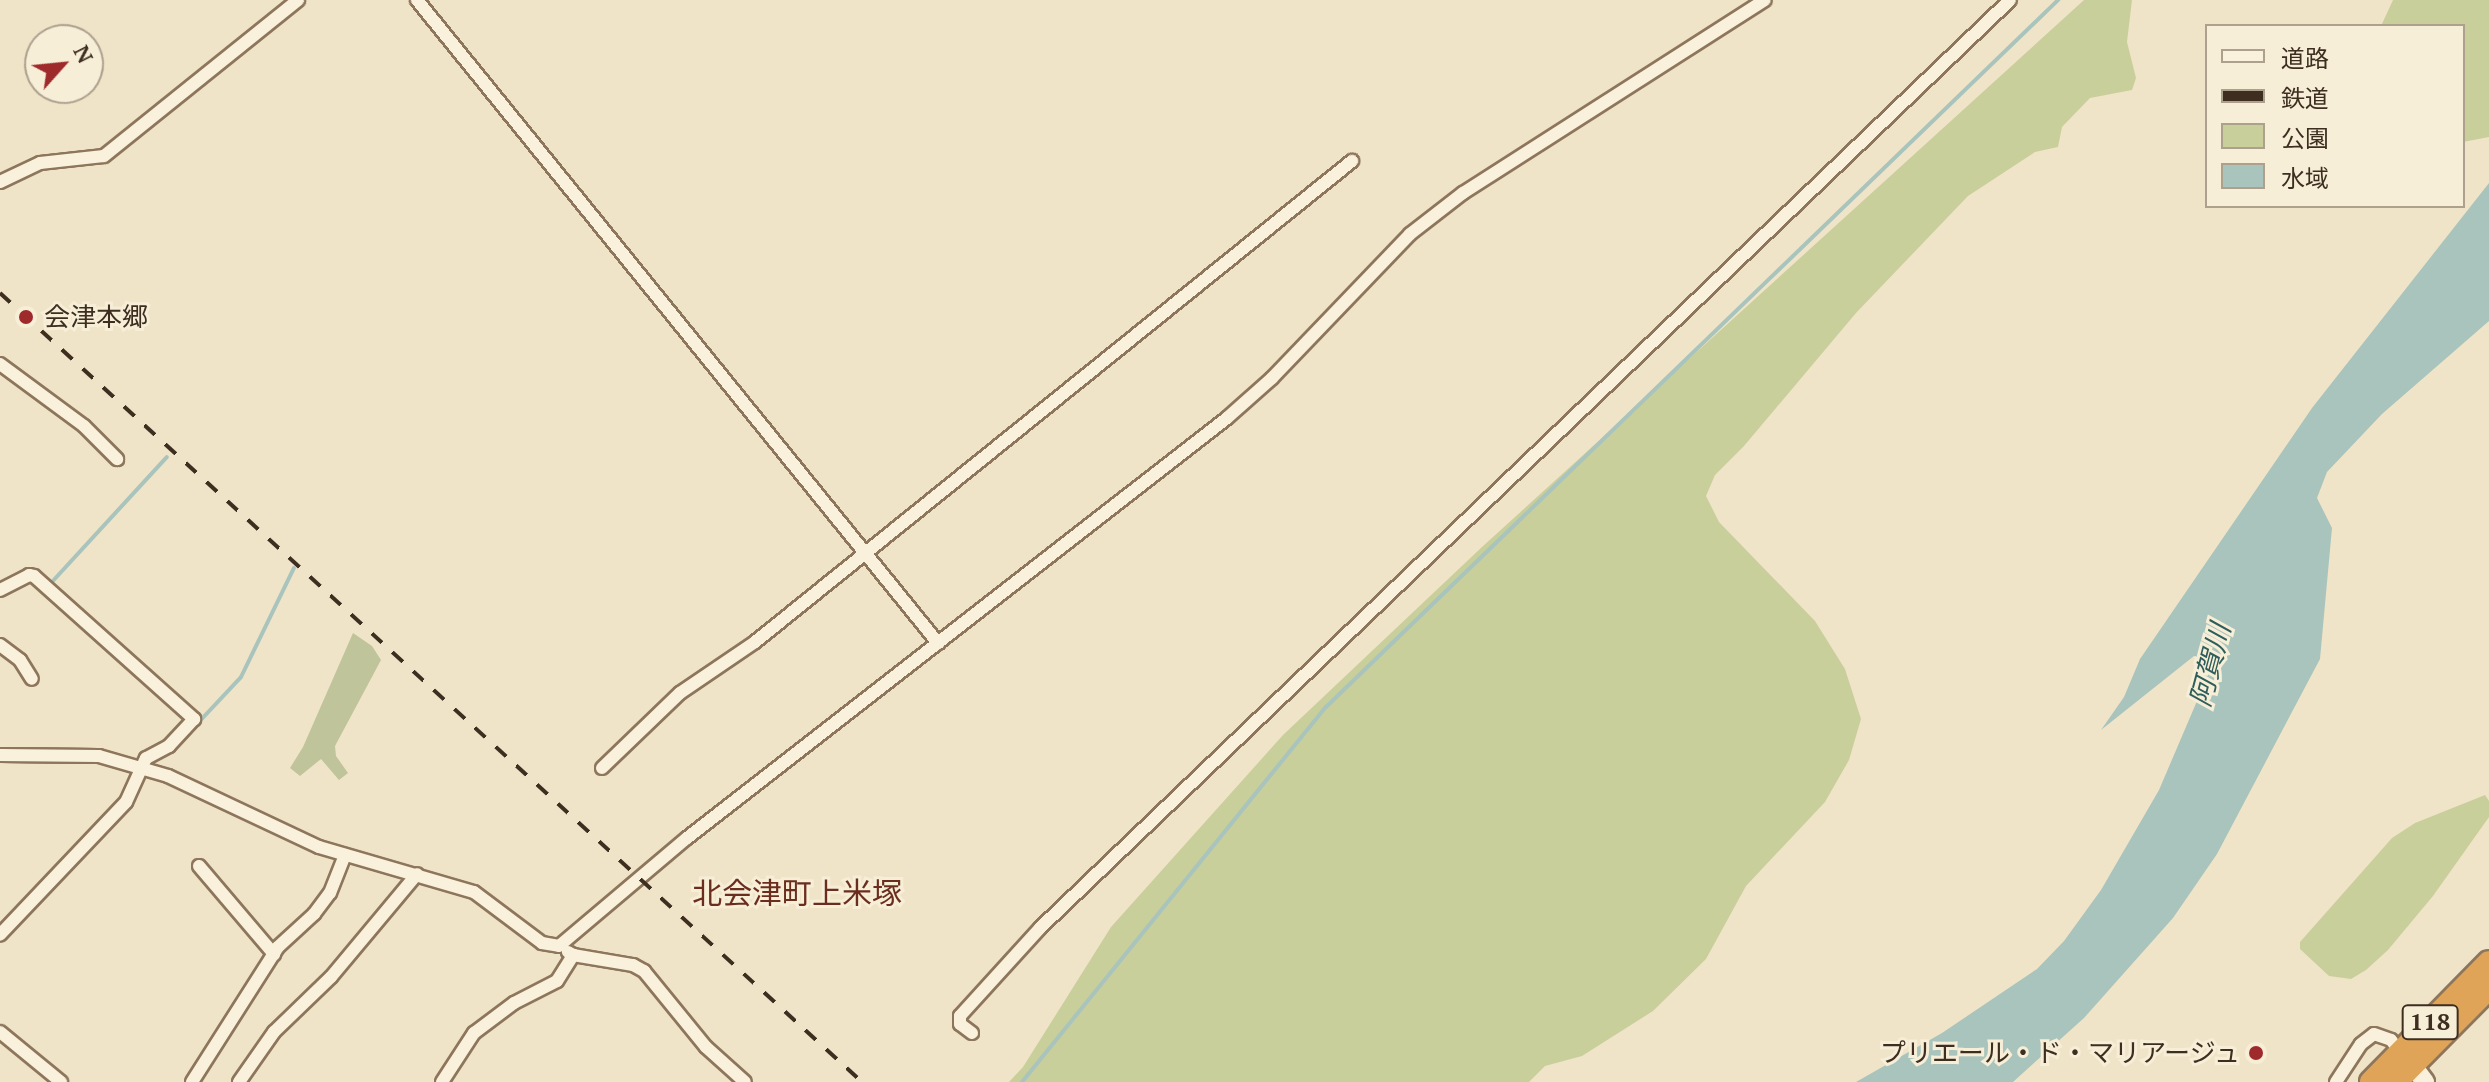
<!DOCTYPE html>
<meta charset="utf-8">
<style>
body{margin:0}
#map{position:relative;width:2489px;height:1082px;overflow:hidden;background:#f0e4c8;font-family:"PT Serif","Noto Sans JP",serif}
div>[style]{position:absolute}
.green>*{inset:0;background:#c9cf9b}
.cemetery>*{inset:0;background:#bfc49a}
.water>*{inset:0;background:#a9c4bc}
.stream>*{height:4px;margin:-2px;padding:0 2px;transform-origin:2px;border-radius:2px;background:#a9c4bc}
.roads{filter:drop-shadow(2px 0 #8d765c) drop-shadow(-2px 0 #8d765c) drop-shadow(0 2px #8d765c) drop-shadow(0 -2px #8d765c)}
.street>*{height:12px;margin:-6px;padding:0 6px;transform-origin:6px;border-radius:6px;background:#faf1dc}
.secondary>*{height:18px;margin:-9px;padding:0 9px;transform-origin:9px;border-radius:9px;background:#faf1dc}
.highway>*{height:22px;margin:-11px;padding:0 11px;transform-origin:11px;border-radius:11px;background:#e0a458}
.rail>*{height:4px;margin-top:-2px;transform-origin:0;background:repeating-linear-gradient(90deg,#3d2e20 0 14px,transparent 0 28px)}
.dots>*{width:22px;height:22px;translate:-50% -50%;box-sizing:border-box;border:4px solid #f7eed8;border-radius:50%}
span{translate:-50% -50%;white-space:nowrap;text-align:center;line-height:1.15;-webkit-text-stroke:6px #f7eed8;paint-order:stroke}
.shield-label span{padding:2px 6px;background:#f7eed8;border:2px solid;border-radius:6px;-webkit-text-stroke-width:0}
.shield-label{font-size:24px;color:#3d2e20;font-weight:700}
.poi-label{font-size:26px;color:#3d2e20}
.left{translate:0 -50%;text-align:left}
.right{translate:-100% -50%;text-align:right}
.water-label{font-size:28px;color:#2f5d5a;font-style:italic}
.quarter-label{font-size:30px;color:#6b2e1e}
.legend{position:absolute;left:2205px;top:24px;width:260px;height:184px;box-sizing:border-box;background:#f7eed8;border:2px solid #ada18e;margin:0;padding:10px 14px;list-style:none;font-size:24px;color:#3d2e20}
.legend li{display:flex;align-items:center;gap:16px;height:40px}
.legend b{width:40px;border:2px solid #ada18e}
.north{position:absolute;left:24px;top:24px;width:80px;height:80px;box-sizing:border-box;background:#f7eed8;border:2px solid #ada18e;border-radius:50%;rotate:63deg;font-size:22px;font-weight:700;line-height:32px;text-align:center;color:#3d2e20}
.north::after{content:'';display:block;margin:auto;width:28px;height:36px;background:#9e2a2b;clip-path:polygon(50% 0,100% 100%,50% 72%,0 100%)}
</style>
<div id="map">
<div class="green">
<div style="clip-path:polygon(2084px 0,2132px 0,2127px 42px,2136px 78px,2132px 90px,2090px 98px,2062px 127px,2058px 147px,2035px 152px,1968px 196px,1856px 313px,1744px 446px,1715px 475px,1706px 496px,1719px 522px,1815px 621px,1845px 669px,1861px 719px,1849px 760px,1825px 802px,1746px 886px,1706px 959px,1653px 1011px,1582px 1056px,1545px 1066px,1529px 1082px,1009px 1082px,1023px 1067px,1111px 927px,1283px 735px,1482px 547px)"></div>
<div style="clip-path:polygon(2393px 0,2489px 0,2489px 137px,2463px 142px,2463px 26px,2381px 26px)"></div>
<div style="clip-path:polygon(2485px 795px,2489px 801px,2489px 817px,2433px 896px,2388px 950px,2366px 970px,2351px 979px,2329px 976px,2300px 949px,2300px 942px,2392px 838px,2415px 823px)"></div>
</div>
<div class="cemetery">
<div style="clip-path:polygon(353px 633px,372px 646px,381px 660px,335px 746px,336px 756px,348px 773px,339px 780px,321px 759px,300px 776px,290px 768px,303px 747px)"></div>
</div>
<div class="water">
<div style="clip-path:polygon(2489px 183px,2489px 321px,2382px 414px,2327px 472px,2317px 498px,2332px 528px,2320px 659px,2217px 854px,2173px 918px,2084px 1018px,2013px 1082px,1856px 1082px,1942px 1033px,2037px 969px,2064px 941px,2101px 890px,2159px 790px,2200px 694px,2203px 658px,2194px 656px,2101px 730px,2124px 697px,2140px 659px,2312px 408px)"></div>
</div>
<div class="stream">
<div style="left:51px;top:583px;width:171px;rotate:-47.4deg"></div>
<div style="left:197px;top:724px;width:64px;rotate:-46.9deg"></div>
<div style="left:241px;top:677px;width:121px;rotate:-64.1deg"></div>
<div style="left:1022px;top:1082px;width:483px;rotate:-51deg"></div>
<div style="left:1326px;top:707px;width:1018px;rotate:-44deg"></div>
</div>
<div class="roads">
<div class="street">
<div style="left:417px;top:0;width:828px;rotate:50.98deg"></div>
<div style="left:0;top:182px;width:44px;rotate:-25.4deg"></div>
<div style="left:40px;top:163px;width:64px;rotate:-6.2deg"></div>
<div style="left:104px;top:156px;width:249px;rotate:-38.8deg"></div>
<div style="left:0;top:364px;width:104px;rotate:36.4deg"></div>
<div style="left:84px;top:426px;width:47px;rotate:45deg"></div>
<div style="left:0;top:590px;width:33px;rotate:-27deg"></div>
<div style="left:29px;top:575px;width:5px;rotate:11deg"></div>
<div style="left:34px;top:576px;width:215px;rotate:41.8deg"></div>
<div style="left:194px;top:719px;width:37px;rotate:133deg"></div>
<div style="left:169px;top:746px;width:26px;rotate:152deg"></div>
<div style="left:146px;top:758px;width:48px;rotate:114.4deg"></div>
<div style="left:126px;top:802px;width:183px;rotate:133.5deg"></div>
<div style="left:0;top:645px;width:25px;rotate:37deg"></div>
<div style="left:20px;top:660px;width:22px;rotate:58deg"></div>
<div style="left:0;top:755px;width:99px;rotate:0.6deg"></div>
<div style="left:99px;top:756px;width:72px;rotate:16.2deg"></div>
<div style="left:168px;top:776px;width:167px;rotate:25.2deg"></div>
<div style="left:319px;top:847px;width:161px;rotate:16.2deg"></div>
<div style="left:474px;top:892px;width:85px;rotate:36.9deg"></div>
<div style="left:542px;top:943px;width:17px;rotate:10deg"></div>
<div style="left:559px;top:946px;width:167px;rotate:-40.2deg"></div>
<div style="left:687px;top:838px;width:684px;rotate:-37.87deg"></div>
<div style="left:1227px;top:418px;width:60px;rotate:-41.6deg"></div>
<div style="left:1272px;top:378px;width:199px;rotate:-46.2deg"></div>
<div style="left:1410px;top:234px;width:67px;rotate:-37.7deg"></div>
<div style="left:1463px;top:193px;width:358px;rotate:-32.6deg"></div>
<div style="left:602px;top:768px;width:108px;rotate:-43.9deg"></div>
<div style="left:680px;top:693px;width:91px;rotate:-34.2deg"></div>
<div style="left:755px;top:642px;width:767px;rotate:-38.86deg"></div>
<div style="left:199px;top:866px;width:116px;rotate:49.6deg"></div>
<div style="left:573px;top:955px;width:61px;rotate:9.5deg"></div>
<div style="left:633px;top:965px;width:13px;rotate:29deg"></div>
<div style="left:644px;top:971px;width:98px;rotate:50.8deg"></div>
<div style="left:706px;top:1047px;width:52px;rotate:41.9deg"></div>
<div style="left:0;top:1032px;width:79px;rotate:39.3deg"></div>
<div style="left:972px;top:1033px;width:15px;rotate:-143deg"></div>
<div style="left:960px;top:1024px;width:8px;rotate:-90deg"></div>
<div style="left:960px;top:1016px;width:119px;rotate:-47.7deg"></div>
<div style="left:1040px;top:928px;width:1342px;rotate:-43.73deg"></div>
<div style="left:192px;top:1082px;width:160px;rotate:-57.5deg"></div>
<div style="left:278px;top:947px;width:49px;rotate:-42.5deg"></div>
<div style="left:314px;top:914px;width:26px;rotate:-53deg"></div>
<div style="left:330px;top:893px;width:41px;rotate:-68.5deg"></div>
<div style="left:239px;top:1082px;width:61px;rotate:-55deg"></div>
<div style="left:274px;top:1032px;width:79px;rotate:-44deg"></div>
<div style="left:331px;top:977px;width:134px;rotate:-50.1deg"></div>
<div style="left:442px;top:1082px;width:59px;rotate:-56.9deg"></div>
<div style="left:474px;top:1033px;width:50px;rotate:-36.9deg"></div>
<div style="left:514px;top:1003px;width:48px;rotate:-27.1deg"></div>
<div style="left:557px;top:981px;width:31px;rotate:-58deg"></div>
<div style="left:573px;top:955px;width:6px;rotate:-149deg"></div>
<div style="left:2336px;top:1082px;width:45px;rotate:-56.7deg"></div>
<div style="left:2361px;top:1044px;width:16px;rotate:-38deg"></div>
<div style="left:2374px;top:1034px;width:18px;rotate:19deg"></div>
<div style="left:2391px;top:1040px;width:20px;rotate:53deg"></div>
</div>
<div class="secondary">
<div style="left:2413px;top:1066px;width:20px;rotate:53deg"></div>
</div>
<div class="highway">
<div style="left:2371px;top:1082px;width:168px;rotate:-45.5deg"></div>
<div style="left:2396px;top:1082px;width:132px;rotate:-45.3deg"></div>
</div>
</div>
<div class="rail">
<div style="left:0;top:293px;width:1169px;rotate:42.47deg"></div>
</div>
<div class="dots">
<div style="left:26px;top:317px;background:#9e2a2b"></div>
<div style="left:2256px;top:1053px;background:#9e2a2b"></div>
</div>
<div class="shield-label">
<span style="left:2430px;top:1022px">118</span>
</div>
<div class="poi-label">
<span class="left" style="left:44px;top:317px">会津本郷</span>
<span class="right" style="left:2240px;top:1053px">プリエール・ド・マリアージュ</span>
</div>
<div class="water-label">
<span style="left:2210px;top:665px;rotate:-75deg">阿賀川</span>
</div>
<div class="quarter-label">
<span style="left:797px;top:893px">北会津町上米塚</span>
</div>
<ul class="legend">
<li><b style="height:10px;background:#faf1dc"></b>道路</li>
<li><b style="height:10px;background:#3d2e20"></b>鉄道</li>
<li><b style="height:22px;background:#c9cf9b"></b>公園</li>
<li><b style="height:22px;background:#a9c4bc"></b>水域</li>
</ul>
<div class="north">N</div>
</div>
